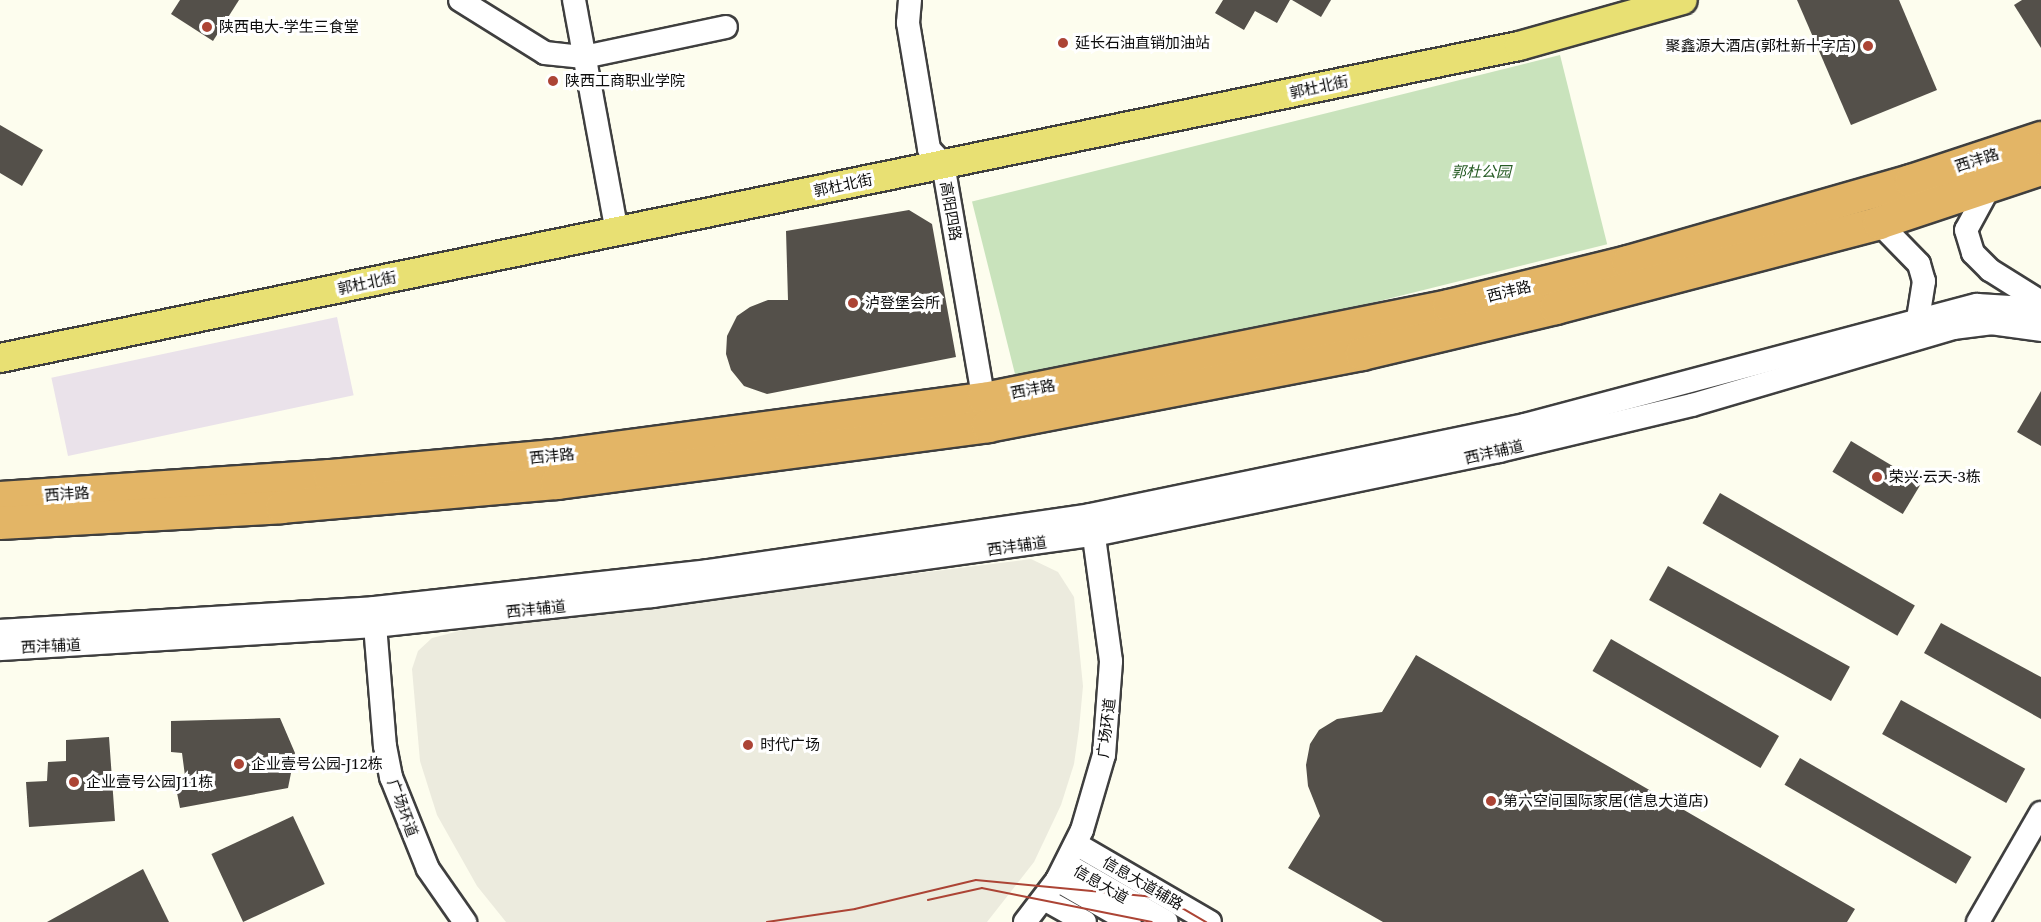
<!DOCTYPE html>
<meta charset="utf-8">
<style>
body{margin:0}
#map{position:relative;width:2041px;height:922px;overflow:hidden;background:#fdfdee;font-family:"Noto Serif","Noto Sans SC",serif}
div>[style]{position:absolute}
.industrial>*{inset:0;background:#eae2ea;transform-origin:0 0}
.green>*{inset:0;background:#c9e3bc;transform-origin:0 0}
.plaza>*{inset:0;background:#ecebde}
.building>*{inset:0;background:#54504a;transform-origin:0 0}
.roads{filter:drop-shadow(2px 0 #3f3f3f) drop-shadow(-2px 0 #3f3f3f) drop-shadow(0 2px #3f3f3f) drop-shadow(0 -2px #3f3f3f)}
.minor>*{height:22px;margin:-11px;padding:0 11px;transform-origin:11px;border-radius:11px;background:#fff}
.major>*{height:28px;margin:-14px;padding:0 14px;transform-origin:14px;border-radius:14px;background:#e8e073}
.highway>*{height:32px;margin:-16px;padding:0 16px;transform-origin:16px;border-radius:16px;background:#e3b566}
.tram>*{height:1.5px;margin:-0.75px;padding:0 0.75px;transform-origin:0.75px;border-radius:0.75px;background:#ac4435}
.dots>*{width:16px;height:16px;translate:-50% -50%;box-sizing:border-box;border:3px solid #fff;border-radius:50%}
span{translate:-50% -50%;white-space:nowrap;text-align:center;line-height:1.15;-webkit-text-stroke:6px #fff;paint-order:stroke}
.poi-label{font-size:15px;color:#0c0c0c}
.left{translate:0 -50%;text-align:left}
.right{translate:-100% -50%;text-align:right}
.street-label{font-size:15px;color:#0c0c0c}
.park-label{font-size:15px;color:#275c25;font-style:italic}
</style>
<div id="map">
<div class="industrial">
<div style="left:337px;top:317px;width:80px;height:292px;rotate:78deg"></div>
</div>
<div class="green">
<div style="left:1560px;top:55px;width:195px;height:606px;rotate:76deg"></div>
</div>
<div class="plaza">
<div style="clip-path:polygon(1031px 559px,1058px 572px,1074px 597px,1083px 686px,1079px 729px,1074px 764px,1061px 805px,1034px 862px,987px 922px,506px 922px,477px 886px,437px 815px,420px 761px,412px 669px,418px 651px,432px 638px,463px 630px)"></div>
</div>
<div class="building">
<div style="clip-path:polygon(180px 0,239px 0,213px 41px,171px 14px)"></div>
<div style="clip-path:polygon(1223px 0,1290px 0,1277px 23px,1255px 11px,1244px 30px,1215px 13px)"></div>
<div style="clip-path:polygon(1292px 0,1331px 0,1321px 17px)"></div>
<div style="clip-path:polygon(1797px 0,1899px 0,1937px 90px,1851px 125px)"></div>
<div style="clip-path:polygon(2022px 0,2041px 0,2041px 48px,2014px 5px)"></div>
<div style="clip-path:polygon(0 125px,43px 150px,22px 186px,0 173px)"></div>
<div style="clip-path:polygon(909px 210px,932px 224px,956px 357px,767px 394px,744px 386px,731px 370px,726px 354px,727px 336px,737px 316px,750px 307px,768px 300px,788px 300px,786px 231px)"></div>
<div style="clip-path:polygon(2041px 391px,2041px 446px,2017px 432px)"></div>
<div style="left:1851px;top:441px;width:82px;height:36px;rotate:31deg"></div>
<div style="left:1720px;top:493px;width:225px;height:35px;rotate:30deg"></div>
<div style="left:1668px;top:566px;width:208px;height:39px;rotate:29deg"></div>
<div style="clip-path:polygon(1941px 623px,2041px 677px,2041px 719px,1924px 653px)"></div>
<div style="left:1611px;top:639px;width:194px;height:37px;rotate:30deg"></div>
<div style="clip-path:polygon(1416px 655px,1855px 909px,1847px 922px,1383px 922px,1288px 868px,1320px 816px,1308px 786px,1306px 765px,1310px 744px,1319px 730px,1337px 719px,1382px 712px)"></div>
<div style="left:1901px;top:700px;width:142px;height:39px;rotate:29deg"></div>
<div style="clip-path:polygon(280px 718px,295px 753px,288px 788px,180px 808px,174px 778px,185px 776px,182px 753px,171px 752px,171px 721px)"></div>
<div style="clip-path:polygon(109px 737px,115px 821px,29px 827px,26px 782px,47px 781px,48px 762px,66px 761px,66px 740px)"></div>
<div style="left:1800px;top:758px;width:198px;height:31px;rotate:30deg"></div>
<div style="left:293px;top:816px;width:75px;height:90px;rotate:65deg"></div>
<div style="clip-path:polygon(143px 869px,169px 922px,47px 922px)"></div>
</div>
<div class="roads">
<div class="minor">
<div style="left:460px;top:0;width:100px;rotate:31.9deg"></div>
<div style="left:545px;top:53px;width:39px;rotate:6deg"></div>
<div style="left:584px;top:57px;width:145px;rotate:-11.9deg"></div>
<div style="left:574px;top:0;width:235px;rotate:79.5deg"></div>
<div style="left:910px;top:0;width:23px;rotate:95deg"></div>
<div style="left:908px;top:23px;width:128px;rotate:80.5deg"></div>
<div style="left:929px;top:149px;width:21px;rotate:47deg"></div>
<div style="left:943px;top:164px;width:254px;rotate:80.2deg"></div>
<div style="left:1990px;top:186px;width:50px;rotate:118.6deg"></div>
<div style="left:1966px;top:230px;width:24px;rotate:73deg"></div>
<div style="left:1973px;top:253px;width:24px;rotate:45deg"></div>
<div style="left:1990px;top:270px;width:60px;rotate:32.1deg"></div>
<div style="left:1879px;top:223px;width:57px;rotate:45.7deg"></div>
<div style="left:1919px;top:264px;width:18px;rotate:74deg"></div>
<div style="left:1924px;top:281px;width:37px;rotate:99deg"></div>
<div style="left:374px;top:613px;width:133px;rotate:85.3deg"></div>
<div style="left:385px;top:746px;width:32px;rotate:79deg"></div>
<div style="left:391px;top:777px;width:99px;rotate:68.1deg"></div>
<div style="left:428px;top:869px;width:65px;rotate:55.1deg"></div>
<div style="left:0;top:631px;width:375px;rotate:-3.5deg"></div>
<div style="left:374px;top:608px;width:336px;rotate:-6.3deg"></div>
<div style="left:708px;top:571px;width:386px;rotate:-8.3deg"></div>
<div style="left:1090px;top:515px;width:444px;rotate:-11.7deg"></div>
<div style="left:1525px;top:425px;width:468px;rotate:-14.9deg"></div>
<div style="left:1977px;top:305px;width:64px;rotate:3.6deg"></div>
<div style="left:0;top:649px;width:377px;rotate:-3.5deg"></div>
<div style="left:376px;top:626px;width:278px;rotate:-6.2deg"></div>
<div style="left:652px;top:596px;width:446px;rotate:-7.9deg"></div>
<div style="left:1094px;top:535px;width:414px;rotate:-11.7deg"></div>
<div style="left:1499px;top:451px;width:198px;rotate:-13.4deg"></div>
<div style="left:1692px;top:405px;width:272px;rotate:-16.4deg"></div>
<div style="left:1953px;top:328px;width:38px;rotate:-7deg"></div>
<div style="left:1991px;top:323px;width:50px;rotate:8deg"></div>
<div style="left:1076px;top:844px;width:155px;rotate:30.2deg"></div>
<div style="left:1066px;top:864px;width:116px;rotate:29.9deg"></div>
<div style="left:1057px;top:880px;width:84px;rotate:29.9deg"></div>
<div style="left:1044px;top:899px;width:47px;rotate:29.3deg"></div>
<div style="left:1025px;top:922px;width:53px;rotate:-52.7deg"></div>
<div style="left:1057px;top:880px;width:56px;rotate:-63.4deg"></div>
<div style="left:1082px;top:830px;width:78px;rotate:-73.7deg"></div>
<div style="left:1104px;top:755px;width:94px;rotate:-85.7deg"></div>
<div style="left:1111px;top:661px;width:140px;rotate:-97.8deg"></div>
<div style="left:1978px;top:922px;width:126px;rotate:-60deg"></div>
</div>
<div class="major">
<div style="left:0;top:358px;width:1551px;rotate:-11.61deg"></div>
<div style="left:1519px;top:46px;width:170px;rotate:-15.7deg"></div>
</div>
<div class="highway">
<div style="left:0;top:498px;width:331px;rotate:-3.8deg"></div>
<div style="left:330px;top:476px;width:226px;rotate:-5.1deg"></div>
<div style="left:555px;top:456px;width:433px;rotate:-7.6deg"></div>
<div style="left:984px;top:399px;width:474px;rotate:-11.3deg"></div>
<div style="left:1449px;top:306px;width:184px;rotate:-13.8deg"></div>
<div style="left:1628px;top:262px;width:294px;rotate:-16deg"></div>
<div style="left:1911px;top:181px;width:137px;rotate:-18.3deg"></div>
<div style="left:0;top:523px;width:282px;rotate:-3.2deg"></div>
<div style="left:282px;top:507px;width:276px;rotate:-5deg"></div>
<div style="left:557px;top:483px;width:435px;rotate:-7.5deg"></div>
<div style="left:988px;top:426px;width:381px;rotate:-10.9deg"></div>
<div style="left:1362px;top:354px;width:199px;rotate:-13.3deg"></div>
<div style="left:1556px;top:308px;width:334px;rotate:-14.7deg"></div>
<div style="left:1879px;top:223px;width:171px;rotate:-18.4deg"></div>
</div>
</div>
<div class="tram">
<div style="left:928px;top:900px;width:55px;rotate:-12.5deg"></div>
<div style="left:982px;top:888px;width:173px;rotate:11.3deg"></div>
<div style="left:767px;top:922px;width:89px;rotate:-8.4deg"></div>
<div style="left:855px;top:909px;width:124px;rotate:-13.5deg"></div>
<div style="left:976px;top:880px;width:190px;rotate:5.4deg"></div>
<div style="left:1165px;top:898px;width:48px;rotate:30.3deg"></div>
</div>
<div class="dots">
<div style="left:207px;top:27px;background:#ac4435"></div>
<div style="left:1063px;top:43px;background:#ac4435"></div>
<div style="left:1868px;top:46px;background:#ac4435"></div>
<div style="left:553px;top:81px;background:#ac4435"></div>
<div style="left:853px;top:303px;background:#ac4435"></div>
<div style="left:1877px;top:477px;background:#ac4435"></div>
<div style="left:748px;top:745px;background:#ac4435"></div>
<div style="left:239px;top:764px;background:#ac4435"></div>
<div style="left:74px;top:782px;background:#ac4435"></div>
<div style="left:1491px;top:801px;background:#ac4435"></div>
</div>
<div class="poi-label">
<span class="left" style="left:219px;top:27px">陕西电大-学生三食堂</span>
<span class="left" style="left:1075px;top:43px">延长石油直销加油站</span>
<span class="right" style="left:1856px;top:46px">聚鑫源大酒店(郭杜新十字店)</span>
<span class="left" style="left:565px;top:81px">陕西工商职业学院</span>
<span class="left" style="left:865px;top:303px">泸登堡会所</span>
<span class="left" style="left:1889px;top:477px">荣兴·云天-3栋</span>
<span class="left" style="left:760px;top:745px">时代广场</span>
<span class="left" style="left:251px;top:764px">企业壹号公园-J12栋</span>
<span class="left" style="left:86px;top:782px">企业壹号公园J11栋</span>
<span class="left" style="left:1503px;top:801px">第六空间国际家居(信息大道店)</span>
</div>
<div class="street-label">
<span style="left:1319px;top:87px;rotate:-12deg">郭杜北街</span>
<span style="left:1977px;top:160px;rotate:-18deg">西沣路</span>
<span style="left:843px;top:185px;rotate:-12deg">郭杜北街</span>
<span style="left:951px;top:211px;rotate:80deg">高阳四路</span>
<span style="left:367px;top:283px;rotate:-12deg">郭杜北街</span>
<span style="left:1509px;top:291px;rotate:-14deg">西沣路</span>
<span style="left:1033px;top:389px;rotate:-11deg">西沣路</span>
<span style="left:1494px;top:452px;rotate:-13deg">西沣辅道</span>
<span style="left:552px;top:456px;rotate:-6deg">西沣路</span>
<span style="left:67px;top:494px;rotate:-4deg">西沣路</span>
<span style="left:1017px;top:546px;rotate:-8deg">西沣辅道</span>
<span style="left:536px;top:609px;rotate:-6deg">西沣辅道</span>
<span style="left:51px;top:646px;rotate:-3deg">西沣辅道</span>
<span style="left:1106px;top:728px;rotate:-83deg">广场环道</span>
<span style="left:403px;top:808px;rotate:70deg">广场环道</span>
<span style="left:1143px;top:883px;rotate:30deg">信息大道辅路</span>
<span style="left:1101px;top:884px;rotate:30deg">信息大道</span>
</div>
<div class="park-label">
<span style="left:1481px;top:172px">郭杜公园</span>
</div>
</div>
